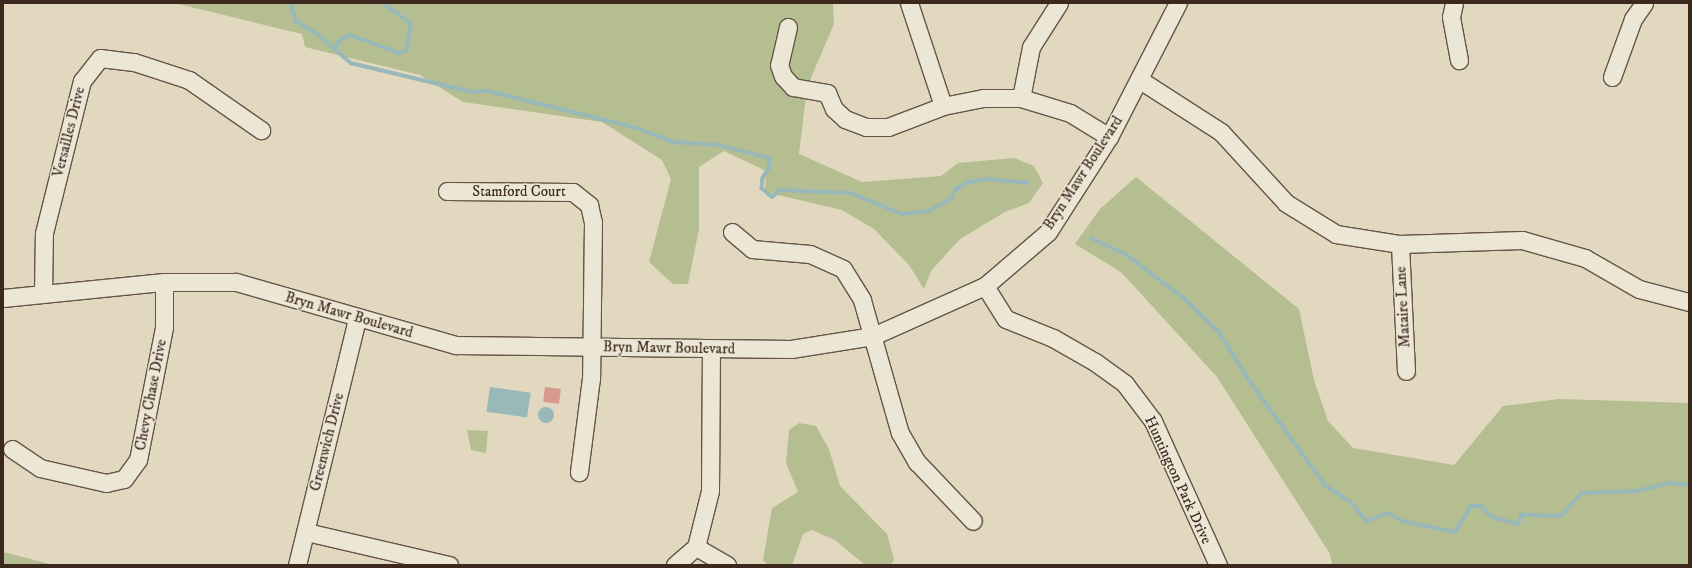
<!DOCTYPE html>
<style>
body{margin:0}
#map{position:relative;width:1692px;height:568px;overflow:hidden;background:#e2d8bf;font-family:"IM FELL DW Pica",serif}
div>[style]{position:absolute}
.green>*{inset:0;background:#b4be91}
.water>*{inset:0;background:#98b8ba;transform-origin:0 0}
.round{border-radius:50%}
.stream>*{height:3.5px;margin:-1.75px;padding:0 1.75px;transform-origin:1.75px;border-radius:1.75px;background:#98b8ba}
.building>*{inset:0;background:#d79a8c;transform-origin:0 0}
.roads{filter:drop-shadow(1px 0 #665446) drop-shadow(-1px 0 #665446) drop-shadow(0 1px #665446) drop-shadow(0 -1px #665446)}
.minor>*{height:17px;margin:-8.5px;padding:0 8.5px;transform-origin:8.5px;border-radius:8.5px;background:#ece6d5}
span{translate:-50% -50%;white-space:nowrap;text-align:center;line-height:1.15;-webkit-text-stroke:3px #ece6d5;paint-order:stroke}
.street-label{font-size:15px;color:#3d281e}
.frame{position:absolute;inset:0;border:4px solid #3d281e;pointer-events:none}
</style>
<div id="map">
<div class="green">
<div style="clip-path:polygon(174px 3px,833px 3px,834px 24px,807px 87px,799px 154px,862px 182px,941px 176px,958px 163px,1014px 158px,1034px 166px,1043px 183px,1029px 203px,1005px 212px,960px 239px,931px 271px,924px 289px,909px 265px,874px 229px,842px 210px,765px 192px,766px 171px,724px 151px,699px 167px,699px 229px,688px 284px,673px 284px,649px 262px,671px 179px,662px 160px,602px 122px,463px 102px,420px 75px,305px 47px,302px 34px)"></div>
<div style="clip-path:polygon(1136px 177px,1299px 309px,1314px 380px,1328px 421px,1353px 448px,1454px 465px,1503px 406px,1559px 399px,1689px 403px,1689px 565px,1332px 565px,1330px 554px,1217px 377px,1121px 272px,1075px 244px,1100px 209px)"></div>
<div style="clip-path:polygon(799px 423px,816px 426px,829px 449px,840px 486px,887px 534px,894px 559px,891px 565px,865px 565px,835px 540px,812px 530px,803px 534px,792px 565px,768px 565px,763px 560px,772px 508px,798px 492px,786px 463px,789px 430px)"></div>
<div style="clip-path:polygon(467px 430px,488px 431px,486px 453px,471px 450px)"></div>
<div style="clip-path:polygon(3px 552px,54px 565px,3px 565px)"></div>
</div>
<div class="water">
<div style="left:490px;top:387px;width:41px;height:25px;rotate:8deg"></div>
<div class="round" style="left:538px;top:407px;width:16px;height:16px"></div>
</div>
<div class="stream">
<div style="left:291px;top:3px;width:19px;rotate:74deg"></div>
<div style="left:296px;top:21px;width:28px;rotate:32deg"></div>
<div style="left:320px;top:36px;width:41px;rotate:41.1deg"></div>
<div style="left:351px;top:63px;width:124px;rotate:13.5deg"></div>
<div style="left:472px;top:92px;width:16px;rotate:-4deg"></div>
<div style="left:488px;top:91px;width:50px;rotate:13.8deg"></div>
<div style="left:537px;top:103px;width:99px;rotate:14deg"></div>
<div style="left:633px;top:127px;width:44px;rotate:20.1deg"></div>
<div style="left:674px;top:142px;width:44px;rotate:3.9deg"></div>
<div style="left:718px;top:145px;width:53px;rotate:14.3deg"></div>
<div style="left:769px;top:158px;width:9px;rotate:84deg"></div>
<div style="left:770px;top:167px;width:13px;rotate:122deg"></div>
<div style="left:763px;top:178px;width:10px;rotate:96deg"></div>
<div style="left:762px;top:188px;width:13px;rotate:42deg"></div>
<div style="left:772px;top:197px;width:11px;rotate:-41deg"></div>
<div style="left:780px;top:190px;width:71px;rotate:2.4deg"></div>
<div style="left:851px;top:193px;width:55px;rotate:22.4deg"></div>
<div style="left:902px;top:214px;width:27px;rotate:-6deg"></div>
<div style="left:929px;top:211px;width:26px;rotate:-29deg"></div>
<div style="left:952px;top:198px;width:10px;rotate:-66deg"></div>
<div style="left:956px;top:189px;width:12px;rotate:-31deg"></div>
<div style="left:966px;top:183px;width:20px;rotate:-11deg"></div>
<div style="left:986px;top:179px;width:42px;rotate:5.4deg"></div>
<div style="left:334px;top:49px;width:11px;rotate:-56deg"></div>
<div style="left:340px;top:40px;width:11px;rotate:-27deg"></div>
<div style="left:350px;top:35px;width:52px;rotate:20.2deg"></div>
<div style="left:399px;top:53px;width:7px;rotate:-16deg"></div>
<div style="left:406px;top:51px;width:27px;rotate:-80deg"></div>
<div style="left:411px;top:24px;width:36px;rotate:-144deg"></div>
<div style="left:1091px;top:238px;width:38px;rotate:25deg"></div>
<div style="left:1126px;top:254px;width:74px;rotate:37.3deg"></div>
<div style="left:1185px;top:299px;width:49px;rotate:44.2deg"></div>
<div style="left:1220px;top:333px;width:55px;rotate:58.3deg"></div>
<div style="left:1249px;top:380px;width:131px;rotate:54deg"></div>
<div style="left:1326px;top:486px;width:30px;rotate:33deg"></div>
<div style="left:1351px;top:502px;width:25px;rotate:50deg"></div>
<div style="left:1367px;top:521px;width:23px;rotate:-20deg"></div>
<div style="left:1389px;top:513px;width:15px;rotate:32deg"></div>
<div style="left:1402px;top:521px;width:54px;rotate:11.7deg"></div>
<div style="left:1455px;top:532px;width:31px;rotate:-58deg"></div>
<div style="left:1471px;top:506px;width:10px"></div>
<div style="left:1481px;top:506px;width:16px;rotate:43deg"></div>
<div style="left:1493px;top:517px;width:26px;rotate:16deg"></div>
<div style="left:1518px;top:524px;width:10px;rotate:-66deg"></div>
<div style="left:1522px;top:515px;width:39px;rotate:1deg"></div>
<div style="left:1561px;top:516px;width:31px;rotate:-48deg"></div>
<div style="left:1582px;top:493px;width:55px;rotate:-2.1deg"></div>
<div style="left:1637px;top:491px;width:34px;rotate:-14deg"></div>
<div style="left:1670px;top:483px;width:19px;rotate:6deg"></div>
</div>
<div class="building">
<div style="left:545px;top:387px;width:16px;height:15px;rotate:7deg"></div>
</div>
<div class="roads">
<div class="minor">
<div style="left:909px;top:3px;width:108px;rotate:71.7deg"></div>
<div style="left:1454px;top:3px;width:14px;rotate:102deg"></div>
<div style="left:1451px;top:17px;width:44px;rotate:79.5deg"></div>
<div style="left:788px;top:27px;width:39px;rotate:103deg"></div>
<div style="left:779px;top:65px;width:12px;rotate:70deg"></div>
<div style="left:783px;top:76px;width:15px;rotate:48deg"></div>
<div style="left:793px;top:87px;width:35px;rotate:10deg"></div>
<div style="left:827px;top:93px;width:17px;rotate:66deg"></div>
<div style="left:834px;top:109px;width:15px;rotate:42deg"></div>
<div style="left:845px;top:119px;width:22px;rotate:21deg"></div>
<div style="left:866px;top:127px;width:22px"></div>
<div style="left:888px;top:127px;width:59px;rotate:-20.9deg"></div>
<div style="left:943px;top:106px;width:41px;rotate:-11.3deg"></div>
<div style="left:983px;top:98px;width:38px"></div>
<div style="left:1021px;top:98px;width:51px;rotate:17deg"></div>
<div style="left:1070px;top:113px;width:46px;rotate:31.6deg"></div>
<div style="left:1612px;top:77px;width:62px;rotate:-70.1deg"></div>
<div style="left:1633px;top:19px;width:19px;rotate:-55deg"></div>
<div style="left:1140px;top:80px;width:96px;rotate:32.7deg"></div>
<div style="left:1221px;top:132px;width:96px;rotate:47.5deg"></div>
<div style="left:1286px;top:203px;width:59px;rotate:31.8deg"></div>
<div style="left:1336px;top:234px;width:65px;rotate:8.9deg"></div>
<div style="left:1400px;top:244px;width:122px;rotate:-1.9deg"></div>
<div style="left:1522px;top:240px;width:66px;rotate:15.9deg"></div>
<div style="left:1585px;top:258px;width:62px;rotate:29.9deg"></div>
<div style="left:1639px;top:289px;width:52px;rotate:14.6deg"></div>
<div style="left:1021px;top:98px;width:52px;rotate:-78.9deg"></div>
<div style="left:1031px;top:47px;width:52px;rotate:-57.5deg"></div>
<div style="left:447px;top:191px;width:126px;rotate:0.5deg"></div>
<div style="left:573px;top:192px;width:21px;rotate:39deg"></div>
<div style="left:589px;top:205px;width:17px;rotate:77deg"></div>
<div style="left:593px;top:222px;width:156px;rotate:90.7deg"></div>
<div style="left:591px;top:378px;width:95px;rotate:97.3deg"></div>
<div style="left:732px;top:232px;width:26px;rotate:40deg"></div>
<div style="left:752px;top:249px;width:58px;rotate:4.9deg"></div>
<div style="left:810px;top:254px;width:36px;rotate:24deg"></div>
<div style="left:843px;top:269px;width:36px;rotate:58deg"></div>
<div style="left:862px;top:300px;width:138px;rotate:74.1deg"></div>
<div style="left:900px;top:433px;width:34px;rotate:60deg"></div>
<div style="left:917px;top:462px;width:81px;rotate:46.5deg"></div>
<div style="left:1400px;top:244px;width:127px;rotate:87.3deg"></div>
<div style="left:985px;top:286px;width:39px;rotate:58deg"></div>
<div style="left:1006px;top:319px;width:51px;rotate:22deg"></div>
<div style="left:1053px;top:338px;width:48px;rotate:29.7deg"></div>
<div style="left:1095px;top:362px;width:37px;rotate:36deg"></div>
<div style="left:1125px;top:384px;width:46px;rotate:52.9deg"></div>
<div style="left:1153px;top:421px;width:158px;rotate:65.7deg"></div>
<div style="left:43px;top:294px;width:61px;rotate:-89.1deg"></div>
<div style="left:44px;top:233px;width:157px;rotate:-76deg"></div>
<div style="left:82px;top:81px;width:29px;rotate:-52deg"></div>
<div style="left:100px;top:58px;width:34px;rotate:7deg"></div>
<div style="left:134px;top:62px;width:58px;rotate:18.1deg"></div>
<div style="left:189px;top:80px;width:88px;rotate:34.8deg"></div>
<div style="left:3px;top:298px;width:162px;rotate:-5.7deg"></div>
<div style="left:164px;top:282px;width:72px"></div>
<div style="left:236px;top:282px;width:229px;rotate:16deg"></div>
<div style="left:456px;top:345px;width:335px;rotate:0.7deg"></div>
<div style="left:791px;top:349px;width:83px;rotate:-9deg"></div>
<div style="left:873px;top:336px;width:123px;rotate:-24.1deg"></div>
<div style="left:985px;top:286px;width:83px;rotate:-40.6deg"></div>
<div style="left:1048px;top:232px;width:113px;rotate:-57.3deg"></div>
<div style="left:1109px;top:137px;width:151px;rotate:-62.8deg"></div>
<div style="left:12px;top:449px;width:34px;rotate:34deg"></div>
<div style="left:40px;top:468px;width:68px;rotate:12.8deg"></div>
<div style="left:106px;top:483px;width:18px;rotate:-13deg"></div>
<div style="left:124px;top:479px;width:24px;rotate:-54deg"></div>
<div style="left:138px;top:460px;width:136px;rotate:-78.9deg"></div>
<div style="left:164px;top:327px;width:45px;rotate:-90deg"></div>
<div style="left:306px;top:532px;width:147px;rotate:13deg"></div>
<div style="left:696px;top:547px;width:36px;rotate:30deg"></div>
<div style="left:297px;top:565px;width:253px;rotate:-76.3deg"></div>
<div style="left:675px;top:565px;width:28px;rotate:-41deg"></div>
<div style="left:696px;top:547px;width:58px;rotate:-76deg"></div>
<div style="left:710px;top:491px;width:142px;rotate:-89.6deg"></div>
</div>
</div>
<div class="street-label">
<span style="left:69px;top:132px;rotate:-76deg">Versailles Drive</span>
<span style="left:1083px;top:173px;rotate:-57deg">Bryn Mawr Boulevard</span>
<span style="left:519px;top:192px">Stamford Court</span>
<span style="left:1403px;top:307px;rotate:-93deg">Mataire Lane</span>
<span style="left:349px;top:315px;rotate:16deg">Bryn Mawr Boulevard</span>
<span style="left:669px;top:348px;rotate:1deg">Bryn Mawr Boulevard</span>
<span style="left:151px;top:395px;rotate:-79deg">Chevy Chase Drive</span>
<span style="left:327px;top:442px;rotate:-76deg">Greenwich Drive</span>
<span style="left:1178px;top:480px;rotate:65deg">Huntington Park Drive</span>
</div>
<div class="frame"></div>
</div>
